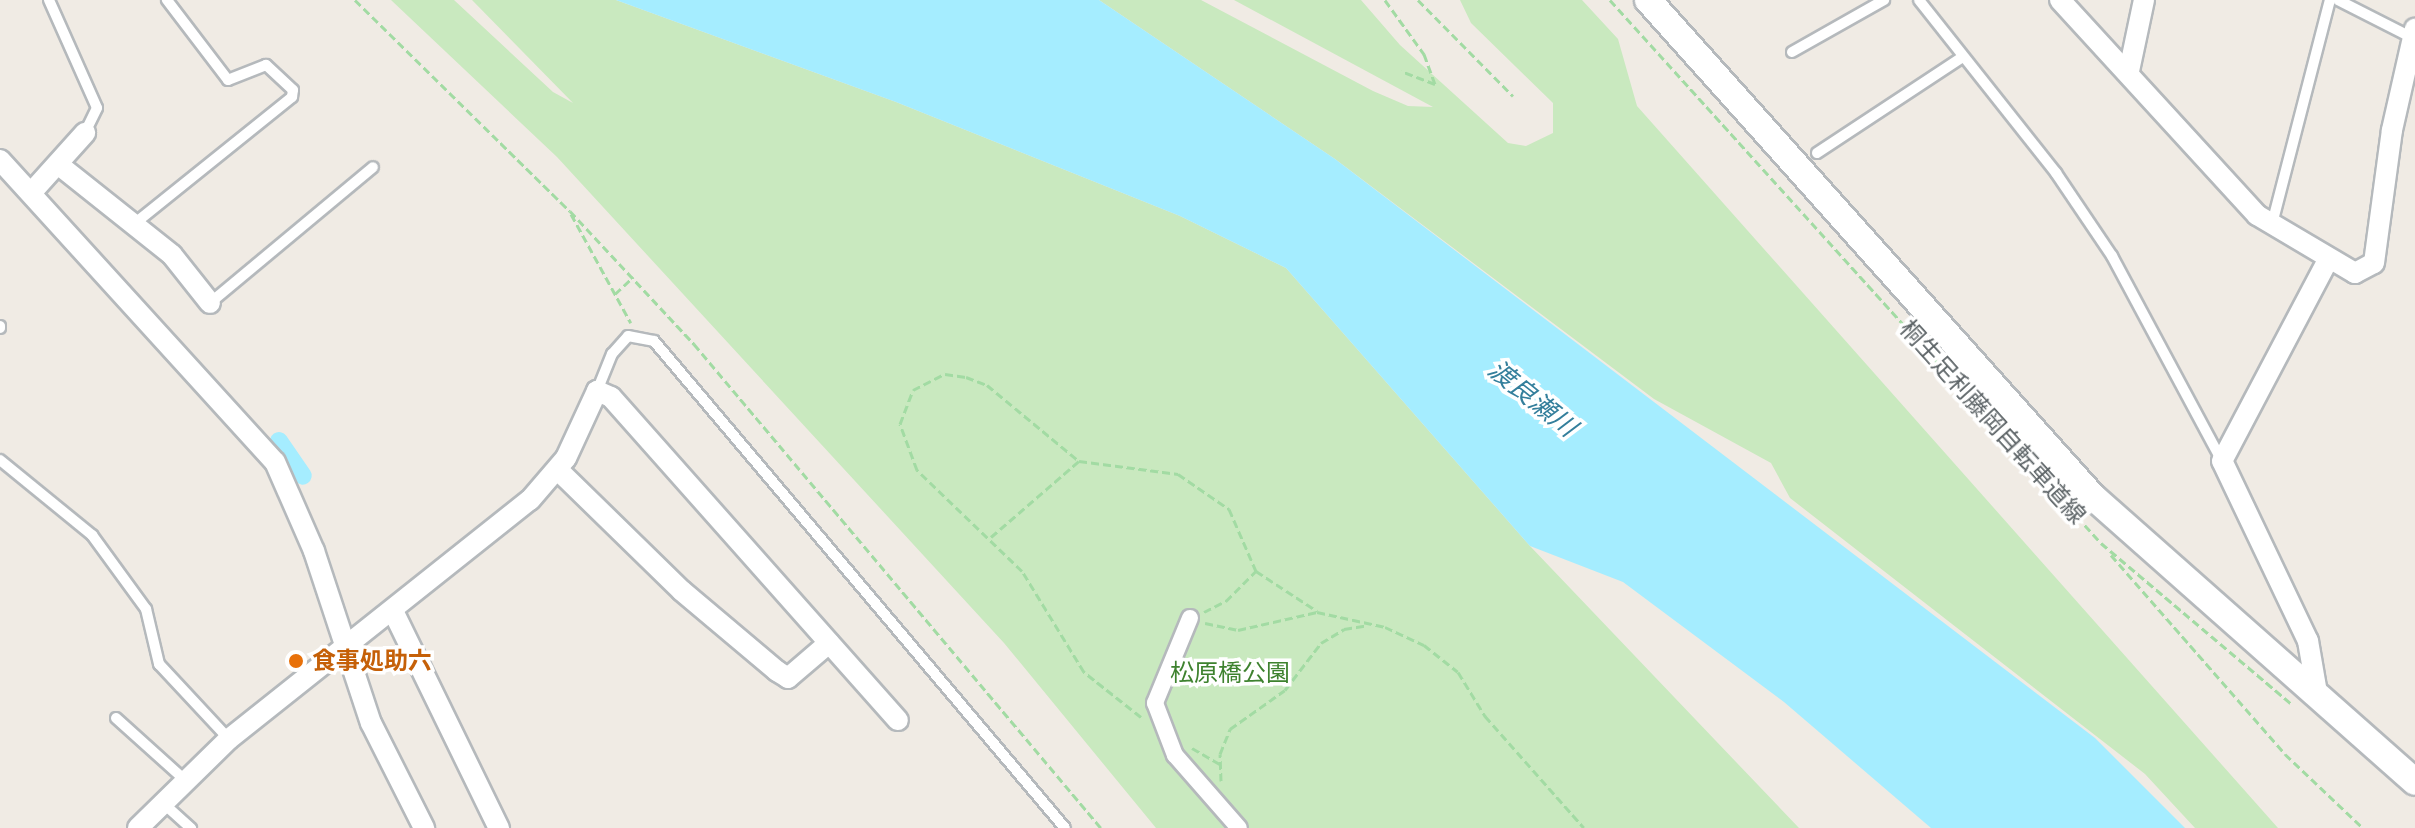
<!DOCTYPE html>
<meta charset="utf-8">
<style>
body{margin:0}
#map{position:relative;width:2415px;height:828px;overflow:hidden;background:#f0ebe4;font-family:Helvetica,"Noto Sans JP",sans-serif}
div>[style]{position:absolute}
.green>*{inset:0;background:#c9e9bf}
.water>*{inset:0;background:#a5edff}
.canal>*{height:18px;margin:-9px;padding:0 9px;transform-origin:9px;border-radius:9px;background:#a5edff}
.path>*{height:3px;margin-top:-1.5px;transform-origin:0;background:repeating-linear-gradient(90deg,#a2dba3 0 8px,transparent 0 12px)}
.roads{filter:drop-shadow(2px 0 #b5b9bc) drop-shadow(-2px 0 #b5b9bc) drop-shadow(0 2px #b5b9bc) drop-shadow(0 -2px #b5b9bc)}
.service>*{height:10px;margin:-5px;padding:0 5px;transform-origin:5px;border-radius:5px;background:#fff}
.pedestrian>*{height:16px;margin:-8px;padding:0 8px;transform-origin:8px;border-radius:8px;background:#fff}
.minor>*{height:20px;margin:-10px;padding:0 10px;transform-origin:10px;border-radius:10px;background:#fff}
.tertiary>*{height:26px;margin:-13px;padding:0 13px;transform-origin:13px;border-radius:13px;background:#fff}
.dots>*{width:22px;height:22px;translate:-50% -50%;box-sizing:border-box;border:4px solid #fff;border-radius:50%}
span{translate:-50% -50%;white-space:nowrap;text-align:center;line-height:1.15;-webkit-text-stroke:7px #fff;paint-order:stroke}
.street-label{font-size:24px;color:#5c6366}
.food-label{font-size:24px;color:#c56008;font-weight:700}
.left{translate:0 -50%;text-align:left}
.park-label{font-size:24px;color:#3e822f}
.water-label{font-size:26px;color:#347f9c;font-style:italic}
</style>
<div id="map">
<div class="green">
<div style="clip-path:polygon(391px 0,454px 0,553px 92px,573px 103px,472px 0,616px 0,896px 102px,1180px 216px,1286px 268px,1530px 546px,1799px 828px,1156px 828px,1004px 643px,557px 157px)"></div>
<div style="clip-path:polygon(1099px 0,1201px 0,1373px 91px,1408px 106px,1433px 107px,1234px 0,1361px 0,1400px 45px,1508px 143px,1526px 146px,1553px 133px,1553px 103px,1471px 23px,1460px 0,1582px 0,1618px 39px,1637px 106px,2278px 828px,2195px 828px,2145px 774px,1790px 498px,1771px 463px,1654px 399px,1335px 159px)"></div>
</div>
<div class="water">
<div style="clip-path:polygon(616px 0,1099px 0,1335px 159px,2095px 738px,2185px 828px,1931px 828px,1784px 702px,1623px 582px,1530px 546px,1286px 268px,1180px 216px,896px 102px)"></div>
</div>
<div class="canal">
<div style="left:279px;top:441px;width:42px;rotate:55.6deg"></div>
</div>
<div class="path">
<div style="left:355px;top:0;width:301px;rotate:44.5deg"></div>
<div style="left:570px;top:211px;width:182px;rotate:47deg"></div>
<div style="left:694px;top:344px;width:632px;rotate:49.94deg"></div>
<div style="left:1385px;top:0;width:67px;rotate:54.2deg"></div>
<div style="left:1424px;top:54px;width:32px;rotate:70deg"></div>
<div style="left:1435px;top:84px;width:36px;rotate:-159deg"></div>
<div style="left:1418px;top:0;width:135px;rotate:45.3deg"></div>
<div style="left:1610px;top:0;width:732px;rotate:47.88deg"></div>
<div style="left:2101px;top:543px;width:248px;rotate:40.2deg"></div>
<div style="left:571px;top:214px;width:124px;rotate:61.2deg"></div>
<div style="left:615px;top:294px;width:25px;rotate:-43deg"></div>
<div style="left:991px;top:537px;width:116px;rotate:-40.8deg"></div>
<div style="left:2111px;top:555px;width:264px;rotate:48.8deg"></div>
<div style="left:2285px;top:754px;width:108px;rotate:43.5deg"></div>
<div style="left:1204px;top:612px;width:25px;rotate:-27deg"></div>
<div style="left:1226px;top:601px;width:42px;rotate:-45deg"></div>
<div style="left:1256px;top:571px;width:73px;rotate:33.3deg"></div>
<div style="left:1205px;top:623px;width:34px;rotate:12deg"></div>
<div style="left:1238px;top:630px;width:81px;rotate:-12.8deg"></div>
<div style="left:1317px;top:612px;width:70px;rotate:12.4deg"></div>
<div style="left:1385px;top:627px;width:43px;rotate:24.8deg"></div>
<div style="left:1424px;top:645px;width:43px;rotate:38.5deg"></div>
<div style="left:1458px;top:672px;width:52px;rotate:58.5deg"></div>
<div style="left:1485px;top:716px;width:149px;rotate:48.5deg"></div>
<div style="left:1141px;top:717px;width:73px;rotate:-141.7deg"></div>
<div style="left:1084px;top:672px;width:119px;rotate:-121.5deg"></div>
<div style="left:1022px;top:571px;width:146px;rotate:-136.1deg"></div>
<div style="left:917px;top:470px;width:49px;rotate:-110.3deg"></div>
<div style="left:900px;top:424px;width:36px;rotate:-69deg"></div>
<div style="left:913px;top:390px;width:36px;rotate:-27deg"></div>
<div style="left:945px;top:374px;width:21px;rotate:8deg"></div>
<div style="left:966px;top:377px;width:22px;rotate:21deg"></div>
<div style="left:987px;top:385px;width:119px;rotate:39.6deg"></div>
<div style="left:1079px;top:461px;width:100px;rotate:7.5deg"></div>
<div style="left:1178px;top:474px;width:62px;rotate:34.5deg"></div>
<div style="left:1229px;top:509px;width:68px;rotate:66.5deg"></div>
<div style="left:1192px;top:748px;width:32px;rotate:30deg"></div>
<div style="left:1221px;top:781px;width:27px;rotate:-92deg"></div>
<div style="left:1220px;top:754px;width:27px;rotate:-68deg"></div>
<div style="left:1230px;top:729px;width:67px;rotate:-35.3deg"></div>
<div style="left:1285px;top:690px;width:59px;rotate:-52.5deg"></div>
<div style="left:1321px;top:643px;width:27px;rotate:-31deg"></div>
<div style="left:1344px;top:629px;width:24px;rotate:-9deg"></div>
</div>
<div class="roads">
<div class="service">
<div style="left:49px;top:0;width:118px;rotate:66deg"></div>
<div style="left:97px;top:108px;width:28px;rotate:116deg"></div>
<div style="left:1919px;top:0;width:221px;rotate:51.6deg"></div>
<div style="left:2056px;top:173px;width:100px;rotate:56deg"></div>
<div style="left:2112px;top:256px;width:233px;rotate:61.8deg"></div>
<div style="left:2338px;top:0;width:86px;rotate:26.9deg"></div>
<div style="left:1792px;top:52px;width:106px;rotate:-29.5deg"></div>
<div style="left:1817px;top:153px;width:173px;rotate:-33.4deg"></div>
<div style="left:134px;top:224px;width:203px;rotate:-38.8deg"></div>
<div style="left:292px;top:97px;width:7px;rotate:-82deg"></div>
<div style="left:293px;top:90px;width:37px;rotate:-137deg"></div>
<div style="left:266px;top:65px;width:41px;rotate:158.5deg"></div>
<div style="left:228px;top:80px;width:101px;rotate:-127.3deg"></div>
<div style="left:2272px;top:224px;width:231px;rotate:-75.5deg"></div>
<div style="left:210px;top:303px;width:212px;rotate:-39.8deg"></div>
<div style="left:0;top:326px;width:2px;rotate:90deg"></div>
<div style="left:597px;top:391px;width:40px;rotate:-68deg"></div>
<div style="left:612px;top:354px;width:24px;rotate:-48deg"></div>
<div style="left:628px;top:336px;width:26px;rotate:11deg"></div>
<div style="left:654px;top:341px;width:637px;rotate:49.84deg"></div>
<div style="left:0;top:460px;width:119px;rotate:39.2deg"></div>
<div style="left:92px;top:535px;width:92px;rotate:53.9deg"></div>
<div style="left:146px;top:609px;width:57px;rotate:76.7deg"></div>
<div style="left:159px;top:664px;width:103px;rotate:47deg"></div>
<div style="left:116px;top:718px;width:94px;rotate:42deg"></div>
<div style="left:163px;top:803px;width:38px;rotate:42deg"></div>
</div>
<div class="pedestrian">
<div style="left:1190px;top:618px;width:92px;rotate:112.4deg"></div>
<div style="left:1155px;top:703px;width:56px;rotate:69deg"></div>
<div style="left:1175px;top:755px;width:97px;rotate:48.8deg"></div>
</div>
<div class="minor">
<div style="left:2060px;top:0;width:292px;rotate:47.5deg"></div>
<div style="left:2257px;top:215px;width:114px;rotate:30.6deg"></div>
<div style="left:2355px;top:273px;width:21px;rotate:-28deg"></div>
<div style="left:2374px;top:263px;width:134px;rotate:-82.3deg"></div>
<div style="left:2392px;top:130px;width:104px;rotate:-77.2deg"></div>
<div style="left:2129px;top:71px;width:73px;rotate:-78.1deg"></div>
<div style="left:0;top:160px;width:408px;rotate:47.7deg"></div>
<div style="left:275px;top:462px;width:97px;rotate:66.3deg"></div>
<div style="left:314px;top:551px;width:181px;rotate:71.7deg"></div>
<div style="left:371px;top:723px;width:118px;rotate:63.2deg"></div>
<div style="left:59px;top:165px;width:144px;rotate:38.5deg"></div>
<div style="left:172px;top:255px;width:61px;rotate:51.6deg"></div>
<div style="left:31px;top:193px;width:81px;rotate:-48deg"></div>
<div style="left:558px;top:470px;width:173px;rotate:44.3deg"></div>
<div style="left:682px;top:591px;width:124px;rotate:40.1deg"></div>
<div style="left:777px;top:671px;width:13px;rotate:32deg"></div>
<div style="left:788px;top:678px;width:54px;rotate:-40.5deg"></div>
<div style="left:393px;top:611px;width:242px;rotate:64deg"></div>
<div style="left:2317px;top:693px;width:53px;rotate:-99.8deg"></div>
<div style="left:2308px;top:641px;width:199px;rotate:-115.5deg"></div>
<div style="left:2222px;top:461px;width:227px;rotate:-62.2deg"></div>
<div style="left:138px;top:828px;width:127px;rotate:-44.4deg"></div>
<div style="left:229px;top:739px;width:384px;rotate:-38.5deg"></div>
<div style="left:530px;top:500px;width:55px;rotate:-49.4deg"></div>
<div style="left:566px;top:458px;width:74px;rotate:-65.2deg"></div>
<div style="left:597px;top:391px;width:15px;rotate:23deg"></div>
<div style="left:611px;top:397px;width:432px;rotate:48.4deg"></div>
</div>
<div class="tertiary">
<div style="left:1648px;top:0;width:666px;rotate:48.17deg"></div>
<div style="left:2092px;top:496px;width:431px;rotate:41.5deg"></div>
</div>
</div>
<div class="dots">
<div style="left:296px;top:661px;background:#e8710a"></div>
</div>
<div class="street-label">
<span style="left:1993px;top:422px;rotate:48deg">桐生足利藤岡自転車道線</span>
</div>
<div class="food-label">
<span class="left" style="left:312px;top:661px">食事処助六</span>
</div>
<div class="park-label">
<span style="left:1230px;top:673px">松原橋公園</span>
</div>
<div class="water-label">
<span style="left:1532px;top:399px;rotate:39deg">渡良瀬川</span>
</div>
</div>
